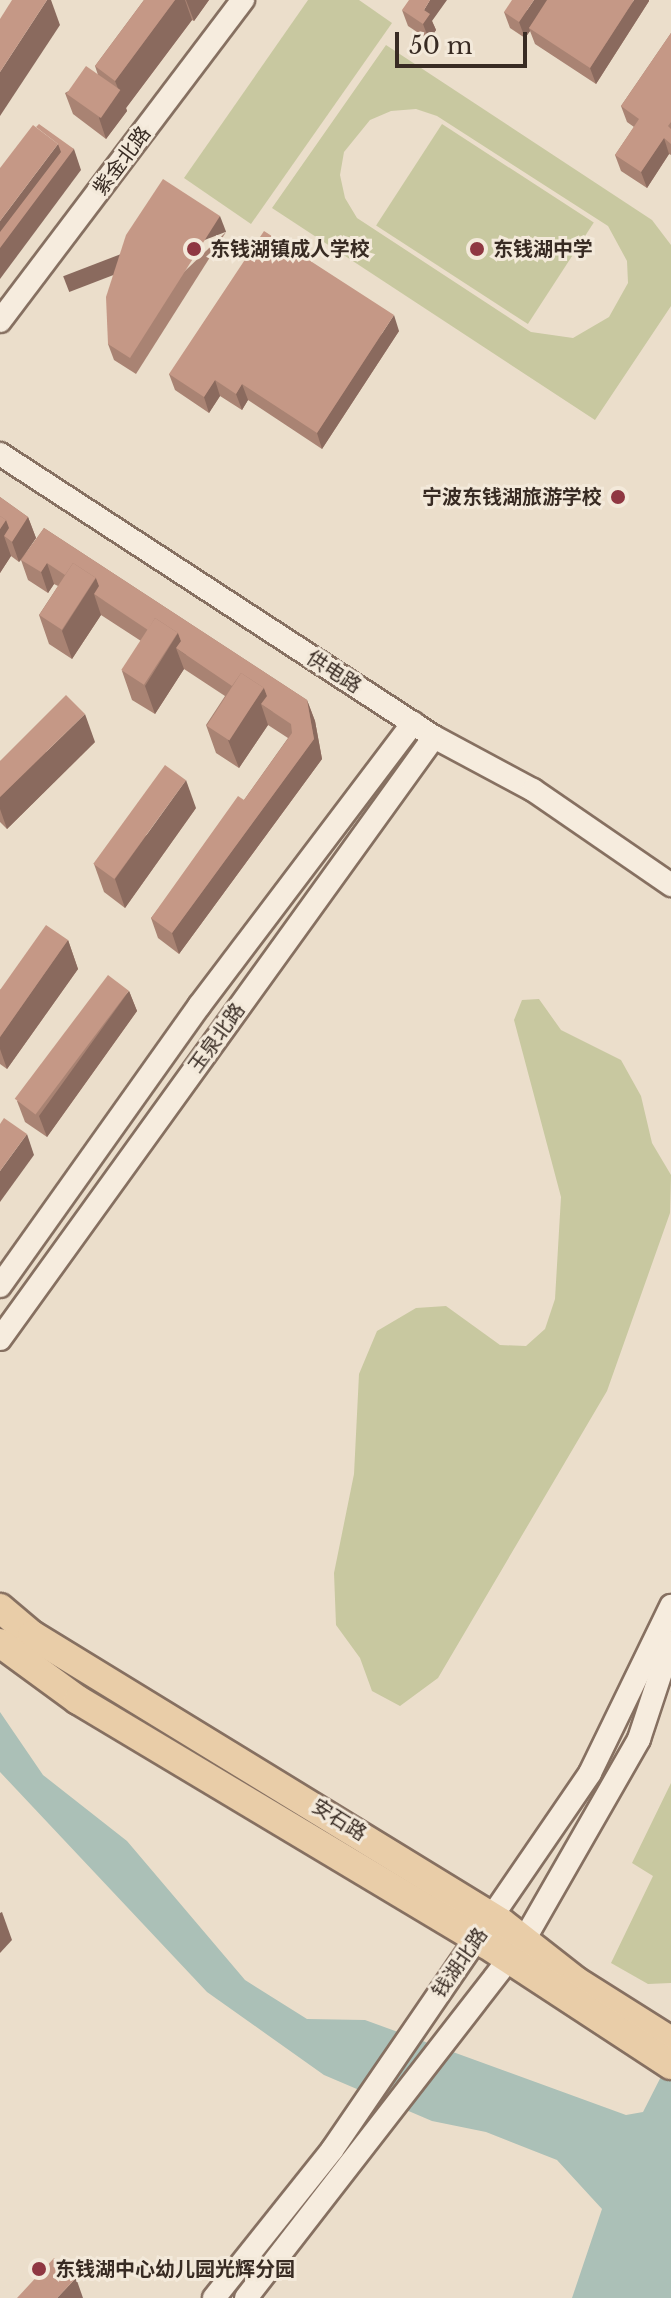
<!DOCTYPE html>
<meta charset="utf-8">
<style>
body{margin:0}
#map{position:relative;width:671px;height:2298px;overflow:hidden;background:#ebdecb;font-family:"Libre Baskerville","Noto Sans SC",serif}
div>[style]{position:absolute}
.green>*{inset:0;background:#c8c8a0;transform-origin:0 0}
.water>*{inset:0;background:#abc0b7}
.roads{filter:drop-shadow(2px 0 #867061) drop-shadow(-2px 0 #867061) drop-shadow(0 2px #867061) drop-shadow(0 -2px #867061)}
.minor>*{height:22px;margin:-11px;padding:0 11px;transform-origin:11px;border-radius:11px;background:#f6ecde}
.major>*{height:28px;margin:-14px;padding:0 14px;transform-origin:14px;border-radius:14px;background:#e9cda8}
.wall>*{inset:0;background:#a98373}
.shaded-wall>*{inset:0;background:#8a6a5e;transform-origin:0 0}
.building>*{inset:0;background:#c59886;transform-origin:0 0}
.dots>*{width:22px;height:22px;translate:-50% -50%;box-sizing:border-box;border:4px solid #f3e9da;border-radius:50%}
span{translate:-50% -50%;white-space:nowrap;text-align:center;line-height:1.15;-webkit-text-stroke:6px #f3e9da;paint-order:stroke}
.street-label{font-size:20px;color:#382b23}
.poi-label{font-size:20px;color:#382b23;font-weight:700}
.left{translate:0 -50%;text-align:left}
.right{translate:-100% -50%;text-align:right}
.scale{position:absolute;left:395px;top:32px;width:132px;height:36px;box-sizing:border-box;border:4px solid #382b23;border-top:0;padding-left:10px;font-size:24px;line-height:28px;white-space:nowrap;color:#382b23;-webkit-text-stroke:6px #f3e9da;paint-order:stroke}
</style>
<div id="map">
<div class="green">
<div style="clip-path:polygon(308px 0,359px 0,392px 23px,251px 224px,184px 178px)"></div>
<div style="clip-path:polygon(evenodd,386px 45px,652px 220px,671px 245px,671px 306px,595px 420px,272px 208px,386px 45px,416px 109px,437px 116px,608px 226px,627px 261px,628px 283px,609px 317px,573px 338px,531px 332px,357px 218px,345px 198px,340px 175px,344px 152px,370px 120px,391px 111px,416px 109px)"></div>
<div style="left:442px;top:124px;width:181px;height:121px;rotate:33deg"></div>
<div style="clip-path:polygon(539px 999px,561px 1030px,621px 1060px,641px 1096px,652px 1143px,671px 1175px,670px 1213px,607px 1391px,438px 1678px,400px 1706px,372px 1691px,360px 1658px,336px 1625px,334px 1573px,354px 1474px,359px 1374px,377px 1331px,416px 1308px,446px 1306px,500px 1345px,526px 1346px,545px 1329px,555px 1299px,561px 1197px,514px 1020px,522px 1000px)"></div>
<div style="clip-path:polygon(671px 1783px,671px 1983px,648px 1984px,611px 1963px,653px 1876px,632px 1863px)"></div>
</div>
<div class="water">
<div style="clip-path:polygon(0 1712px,43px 1775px,127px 1841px,245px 1980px,307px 2019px,365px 2020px,626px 2115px,643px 2112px,671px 2057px,671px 2298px,572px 2298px,602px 2209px,557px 2160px,486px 2132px,432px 2121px,324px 2075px,207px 1992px,0 1772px)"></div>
</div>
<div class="roads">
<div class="minor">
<div style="left:0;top:321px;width:403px;rotate:-52.9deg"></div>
<div style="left:0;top:454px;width:518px;rotate:33.11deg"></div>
<div style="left:434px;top:737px;width:112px;rotate:28.2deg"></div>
<div style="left:533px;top:790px;width:168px;rotate:34.5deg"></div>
<div style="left:0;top:1286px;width:344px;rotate:-54.6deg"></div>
<div style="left:199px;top:1006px;width:355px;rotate:-52.9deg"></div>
<div style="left:0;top:1339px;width:742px;rotate:-54.21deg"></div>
<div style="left:214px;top:2298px;width:189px;rotate:-51.4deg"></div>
<div style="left:332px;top:2150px;width:457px;rotate:-55.6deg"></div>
<div style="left:590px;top:1773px;width:186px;rotate:-64.1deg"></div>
<div style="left:246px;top:2298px;width:453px;rotate:-52.2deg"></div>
<div style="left:524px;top:1940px;width:232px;rotate:-60.2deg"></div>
<div style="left:639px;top:1739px;width:102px;rotate:-71.7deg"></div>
</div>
<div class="major">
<div style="left:0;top:1608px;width:42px;rotate:40.2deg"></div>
<div style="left:32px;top:1635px;width:551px;rotate:31.5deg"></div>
<div style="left:502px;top:1923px;width:94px;rotate:38.1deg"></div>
<div style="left:576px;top:1981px;width:112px;rotate:32.3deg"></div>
<div style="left:0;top:1643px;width:97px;rotate:36.2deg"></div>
<div style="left:78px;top:1700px;width:475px;rotate:30.9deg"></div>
<div style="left:486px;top:1944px;width:221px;rotate:33.2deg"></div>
</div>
</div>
<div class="wall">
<div style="clip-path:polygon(144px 0,209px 0,194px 21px,192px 20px,126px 108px,127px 111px,106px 139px,73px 114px,65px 93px,98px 75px,95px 66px)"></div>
<div style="clip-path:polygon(649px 1px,596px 84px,535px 44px,530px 31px,525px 38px,510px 28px,504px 12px)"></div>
<div style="clip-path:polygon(402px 10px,432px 21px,436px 30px,429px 40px,408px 26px)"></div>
<div style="clip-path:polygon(671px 33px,671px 155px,669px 154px,647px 188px,621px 171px,615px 155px,634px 127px,627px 122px,621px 106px)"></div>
<div style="clip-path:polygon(226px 232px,136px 374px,114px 360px,108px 344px)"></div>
<div style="clip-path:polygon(399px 331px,322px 449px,248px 400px,242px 410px,220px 396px,209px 413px,175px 390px,169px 374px)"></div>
<div style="clip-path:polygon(0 497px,28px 517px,36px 538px,24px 556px,44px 528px,307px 700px,315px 721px,322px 759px,179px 954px,158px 938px,151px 918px,244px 800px,288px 738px,268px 725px,239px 768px,216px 753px,206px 725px,225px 696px,184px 669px,155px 714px,132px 700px,122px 671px,141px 641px,101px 615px,72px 659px,49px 644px,39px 615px,58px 586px,54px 584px,48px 593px,28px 580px,21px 560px,19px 562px,11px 556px,0 573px)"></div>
<div style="clip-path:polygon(95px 742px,7px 829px,0 822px,0 761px)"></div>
<div style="clip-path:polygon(196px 808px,125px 908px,104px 892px,94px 864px)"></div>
<div style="clip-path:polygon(68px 940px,78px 969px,7px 1069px,0 1064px,0 990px)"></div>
<div style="clip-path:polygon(129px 991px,137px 1011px,47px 1137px,25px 1122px,17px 1101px)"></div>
</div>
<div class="shaded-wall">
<div style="clip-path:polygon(47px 0,51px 0,60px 25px,0 116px,0 72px)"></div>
<div style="clip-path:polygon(175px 0,185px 0,192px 20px,126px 108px,127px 111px,106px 139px,99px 118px,119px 91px,115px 81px)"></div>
<div style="clip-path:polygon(186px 0,209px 0,194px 21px)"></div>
<div style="clip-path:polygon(430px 0,447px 0,432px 21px,436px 30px,429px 40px,423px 24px,424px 10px)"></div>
<div style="clip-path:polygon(534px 0,550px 0,529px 28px,530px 31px,525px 38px,519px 22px)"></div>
<div style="clip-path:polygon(634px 0,649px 0,649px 1px,596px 84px,590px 68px)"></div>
<div style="clip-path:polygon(664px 138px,669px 154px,647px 188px,641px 172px)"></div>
<div style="clip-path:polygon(58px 144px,74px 149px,81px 170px,0 279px,0 221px)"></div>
<div style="left:220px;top:216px;width:17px;height:168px;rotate:69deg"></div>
<div style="clip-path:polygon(394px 315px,399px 331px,322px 449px,317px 433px)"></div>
<div style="clip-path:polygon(215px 380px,220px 396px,209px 413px,204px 397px)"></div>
<div style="clip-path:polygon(242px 384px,248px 400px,242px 410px,236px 394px)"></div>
<div style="clip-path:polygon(28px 517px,36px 538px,19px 562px,12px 542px,4px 536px,11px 556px,0 573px,0 529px,6px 520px)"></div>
<div style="clip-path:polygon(47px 563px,54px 584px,48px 593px,41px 572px)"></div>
<div style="clip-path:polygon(96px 578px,105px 601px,94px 594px,101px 615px,72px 659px,62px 631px)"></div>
<div style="clip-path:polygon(178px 633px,186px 655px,176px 648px,184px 669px,155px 714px,145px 686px)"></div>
<div style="clip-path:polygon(264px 688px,273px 712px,261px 704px,268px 725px,239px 768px,228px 740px)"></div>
<div style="clip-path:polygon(307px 700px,315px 721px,322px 759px,179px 954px,172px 933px,314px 739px)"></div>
<div style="clip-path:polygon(85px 714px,95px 742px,7px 829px,0 809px,0 797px)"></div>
<div style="clip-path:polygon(186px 780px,196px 808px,125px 908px,115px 879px)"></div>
<div style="clip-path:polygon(68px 940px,78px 969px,7px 1069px,0 1049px,0 1037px)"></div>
<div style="clip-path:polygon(129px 991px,137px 1011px,47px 1137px,39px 1116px)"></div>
<div style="clip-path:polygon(27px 1134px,34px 1155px,0 1202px,0 1171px)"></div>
<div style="clip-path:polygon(2px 1912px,12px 1940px,0 1953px,0 1913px)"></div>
<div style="clip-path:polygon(76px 2278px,83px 2298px,57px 2298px)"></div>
</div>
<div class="building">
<div style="clip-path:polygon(12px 0,47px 0,0 72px,0 19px)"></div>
<div style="clip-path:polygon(144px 0,175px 0,115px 81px,95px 66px)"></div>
<div style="clip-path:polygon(409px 0,430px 0,424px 10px,430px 14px,423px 24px,402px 10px)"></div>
<div style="clip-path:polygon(512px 0,534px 0,519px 22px,504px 12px)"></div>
<div style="clip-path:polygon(547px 0,634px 0,590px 68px,529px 28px)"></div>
<div style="clip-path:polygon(671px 33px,671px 122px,668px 126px,671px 129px,671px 144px,664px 138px,641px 172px,615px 155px,639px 119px,621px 106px)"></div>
<div style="left:86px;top:66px;width:42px;height:34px;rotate:35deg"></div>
<div style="clip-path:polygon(39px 124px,74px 149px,0 248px,0 232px,61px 152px,58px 144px,36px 127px)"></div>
<div style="clip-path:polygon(33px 125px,58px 144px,0 221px,0 168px)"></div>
<div style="clip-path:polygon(163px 179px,220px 216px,130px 358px,108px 344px,106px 297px,126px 235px)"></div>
<div style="clip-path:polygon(264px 231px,394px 315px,317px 433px,242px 384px,236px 394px,215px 380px,204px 397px,169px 374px)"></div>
<div style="clip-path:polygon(0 497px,28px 517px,12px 542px,4px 536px,9px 528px,6px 520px,0 516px)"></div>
<div style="clip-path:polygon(0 516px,6px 520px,0 529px)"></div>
<div style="clip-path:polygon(44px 528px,307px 700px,314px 739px,172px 933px,151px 918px,238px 796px,244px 800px,292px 733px,291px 724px,261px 704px,267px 696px,264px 688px,241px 673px,232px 686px,176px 648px,181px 641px,178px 633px,155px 618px,148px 630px,94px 594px,99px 586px,96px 578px,73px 563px,65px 575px,47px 563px,41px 572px,21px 560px)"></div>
<div style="left:73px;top:563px;width:27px;height:62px;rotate:33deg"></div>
<div style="left:155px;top:618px;width:27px;height:62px;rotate:33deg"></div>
<div style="left:241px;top:673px;width:27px;height:63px;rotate:33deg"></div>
<div style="clip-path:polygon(66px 695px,85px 714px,0 797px,0 761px)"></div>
<div style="left:165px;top:765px;width:26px;height:122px;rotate:36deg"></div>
<div style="clip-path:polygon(46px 925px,68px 940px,0 1037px,0 990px)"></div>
<div style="left:108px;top:975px;width:26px;height:155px;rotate:37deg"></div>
<div style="clip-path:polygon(4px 1118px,27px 1134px,0 1171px,0 1124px)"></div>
<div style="clip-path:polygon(54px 2258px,76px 2278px,57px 2298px,17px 2298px)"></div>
</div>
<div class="dots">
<div style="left:194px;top:249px;background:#8f3742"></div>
<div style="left:477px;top:249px;background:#8f3742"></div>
<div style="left:618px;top:497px;background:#8f3742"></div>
<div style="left:39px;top:2269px;background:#8f3742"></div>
</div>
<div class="street-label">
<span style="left:122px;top:161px;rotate:-53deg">紫金北路</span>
<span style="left:334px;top:672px;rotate:33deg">供电路</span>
<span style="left:217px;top:1038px;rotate:-54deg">玉泉北路</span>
<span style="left:339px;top:1820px;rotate:32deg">安石路</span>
<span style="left:460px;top:1963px;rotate:-55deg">钱湖北路</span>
</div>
<div class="poi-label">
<span class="left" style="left:210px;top:249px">东钱湖镇成人学校</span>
<span class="left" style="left:493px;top:249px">东钱湖中学</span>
<span class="right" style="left:602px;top:497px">宁波东钱湖旅游学校</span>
<span class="left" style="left:55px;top:2269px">东钱湖中心幼儿园光辉分园</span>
</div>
<div class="scale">50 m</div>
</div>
